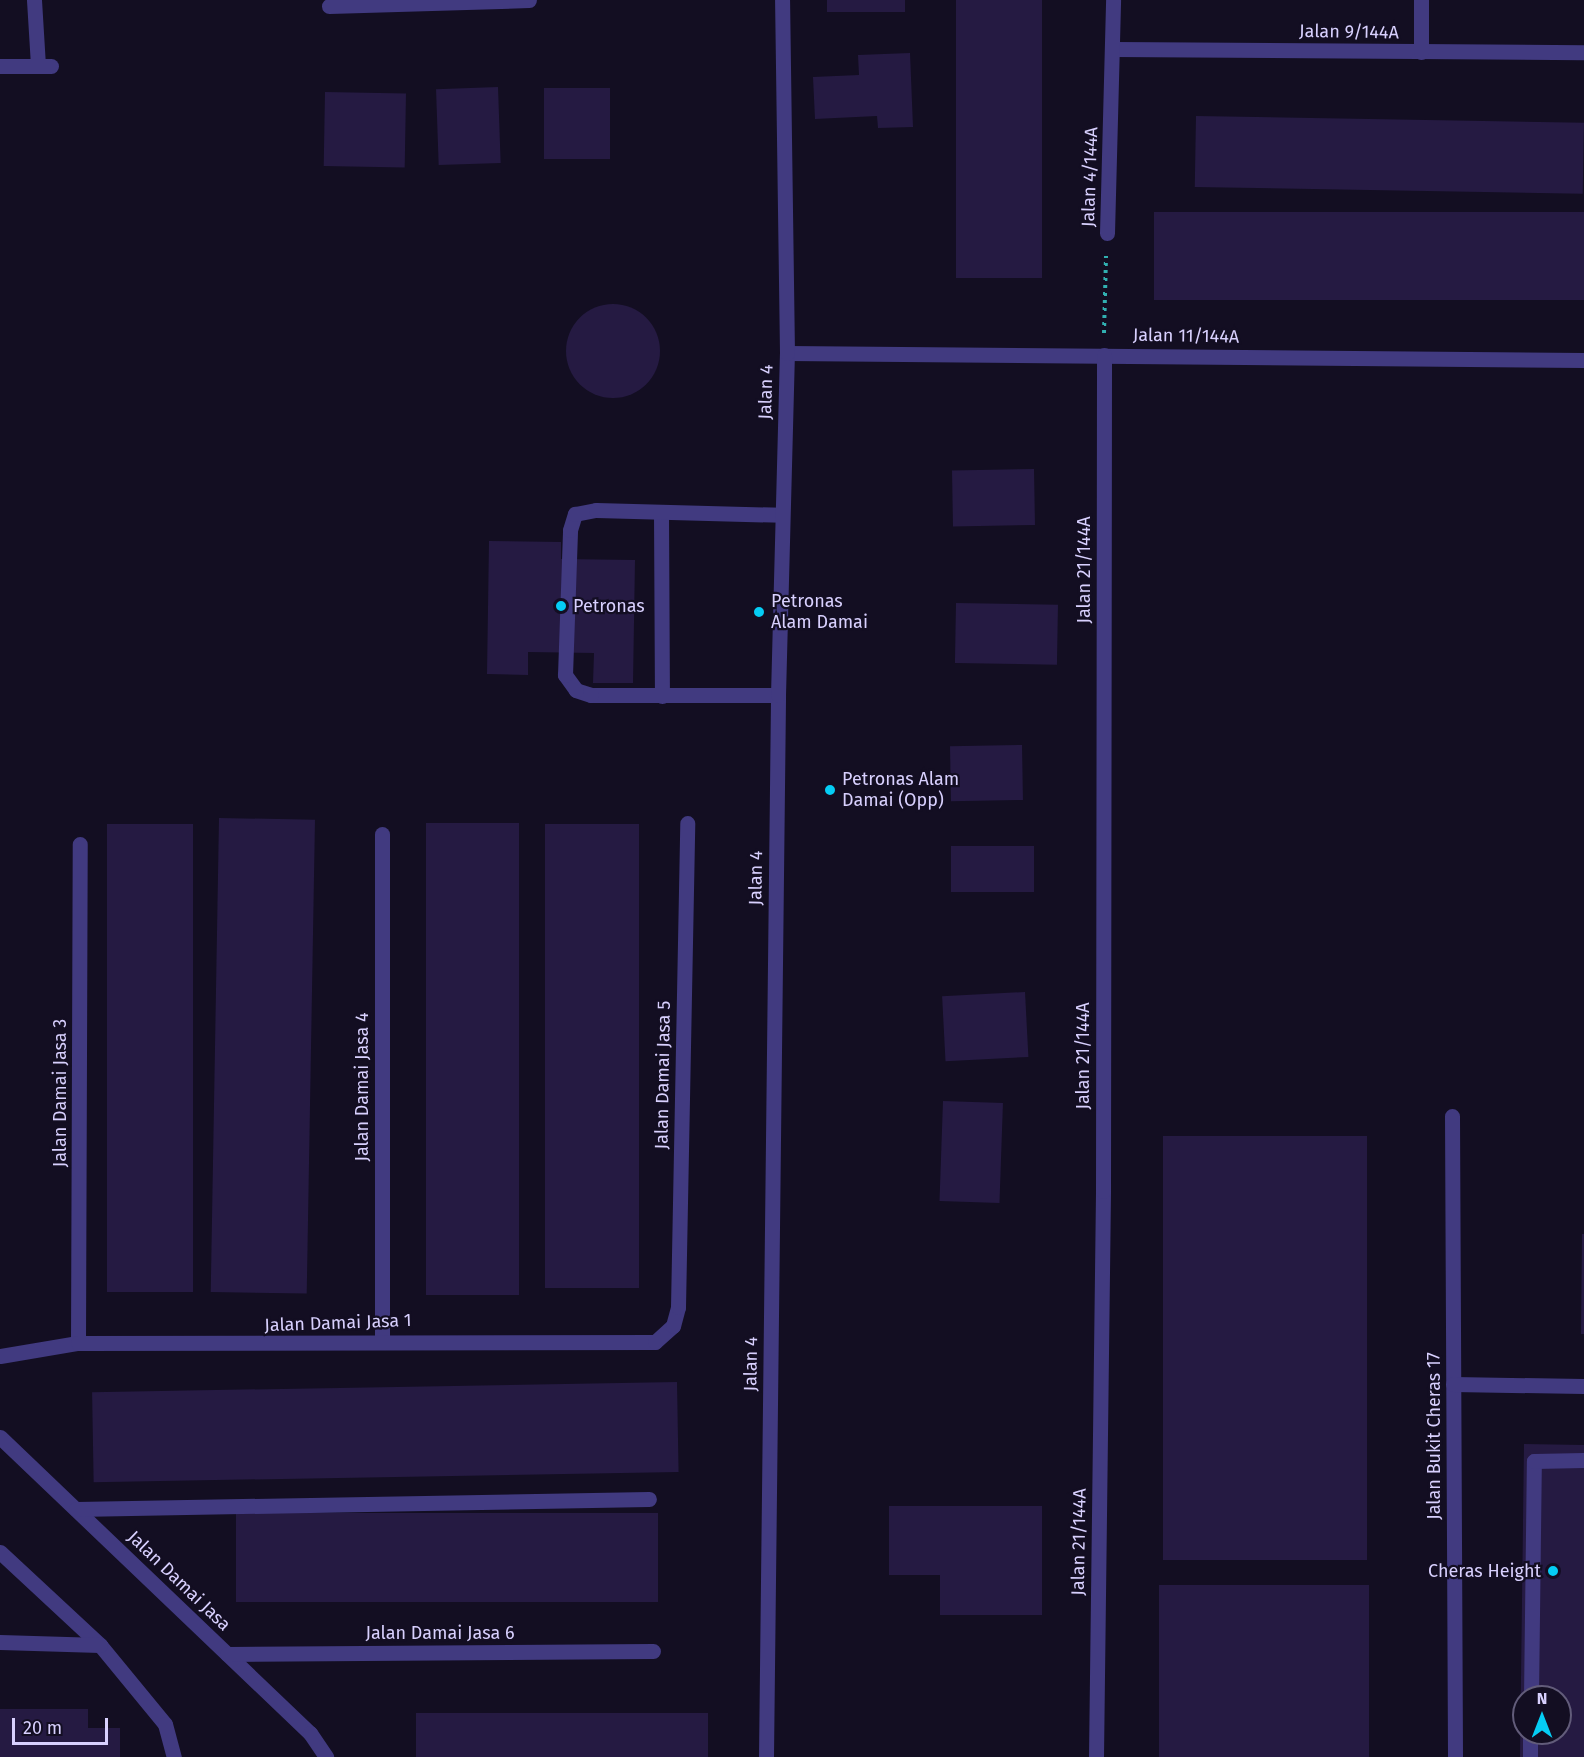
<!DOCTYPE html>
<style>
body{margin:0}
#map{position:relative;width:1584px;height:1757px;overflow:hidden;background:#130e22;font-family:"Fira Sans",sans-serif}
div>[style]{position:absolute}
.building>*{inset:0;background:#251a42;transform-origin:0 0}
.round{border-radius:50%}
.path>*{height:4px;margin-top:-2px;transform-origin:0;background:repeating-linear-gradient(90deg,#31b0b1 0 3px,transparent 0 7.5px)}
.minor>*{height:15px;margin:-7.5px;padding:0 7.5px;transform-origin:7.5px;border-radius:7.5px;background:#413a80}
.dots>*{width:16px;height:16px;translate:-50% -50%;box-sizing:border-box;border:3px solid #130e22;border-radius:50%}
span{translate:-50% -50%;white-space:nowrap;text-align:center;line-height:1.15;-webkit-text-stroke:4.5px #130e22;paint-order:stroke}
.street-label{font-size:18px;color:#d8d0fe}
.poi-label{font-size:18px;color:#d8d0fe}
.left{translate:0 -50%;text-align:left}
.right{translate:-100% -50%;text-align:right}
.north{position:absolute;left:1512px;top:1685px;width:60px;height:60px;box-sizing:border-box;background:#130e22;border:2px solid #625c7a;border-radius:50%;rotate:0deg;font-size:16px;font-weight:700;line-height:24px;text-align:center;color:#d8d0fe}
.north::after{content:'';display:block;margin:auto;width:21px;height:27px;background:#05cdf5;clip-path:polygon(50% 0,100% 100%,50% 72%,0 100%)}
.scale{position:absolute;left:12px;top:1718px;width:96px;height:27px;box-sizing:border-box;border:3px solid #d8d0fe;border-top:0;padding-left:8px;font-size:18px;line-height:21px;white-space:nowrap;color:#d8d0fe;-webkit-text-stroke:4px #130e22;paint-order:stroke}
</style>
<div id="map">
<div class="building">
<div style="left:827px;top:0;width:78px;height:12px"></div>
<div style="left:956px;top:0;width:86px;height:278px"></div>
<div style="clip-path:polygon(910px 53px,913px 127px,878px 128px,877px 116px,815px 119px,813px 77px,859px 75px,858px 55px)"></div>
<div style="left:498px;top:87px;width:76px;height:62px;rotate:88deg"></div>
<div style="left:544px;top:88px;width:66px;height:71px"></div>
<div style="left:325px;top:92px;width:81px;height:74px;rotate:1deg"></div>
<div style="left:1196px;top:116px;width:388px;height:71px;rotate:1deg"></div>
<div style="left:1154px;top:212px;width:430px;height:88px"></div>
<div class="round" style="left:566px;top:304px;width:94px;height:94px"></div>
<div style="left:1034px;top:469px;width:56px;height:82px;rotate:89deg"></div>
<div style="clip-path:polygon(489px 541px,561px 542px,561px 559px,635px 560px,633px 683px,593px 683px,594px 653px,528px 652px,528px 675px,487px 674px)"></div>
<div style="left:956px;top:603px;width:102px;height:60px;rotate:1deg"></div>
<div style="left:1022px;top:745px;width:55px;height:72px;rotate:89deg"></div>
<div style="left:219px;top:818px;width:96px;height:474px;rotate:1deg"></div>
<div style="left:426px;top:823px;width:93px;height:472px"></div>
<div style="left:107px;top:824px;width:86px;height:468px"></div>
<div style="left:545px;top:824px;width:94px;height:464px"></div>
<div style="left:951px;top:846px;width:83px;height:46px"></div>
<div style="left:1025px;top:992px;width:65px;height:83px;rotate:87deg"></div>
<div style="left:943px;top:1101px;width:60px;height:100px;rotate:2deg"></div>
<div style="left:1163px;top:1136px;width:204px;height:424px"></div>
<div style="clip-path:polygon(1582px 1234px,1584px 1234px,1584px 1334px,1581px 1334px)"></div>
<div style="left:677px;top:1382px;width:90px;height:585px;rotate:89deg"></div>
<div style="clip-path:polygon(evenodd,1524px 1444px,1584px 1445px,1584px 1757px,1520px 1757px,1524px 1444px,1524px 1697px,1560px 1697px,1560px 1733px,1524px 1733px,1524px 1697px)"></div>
<div style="clip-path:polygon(889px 1506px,1042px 1506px,1042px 1615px,940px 1615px,940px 1575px,889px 1575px)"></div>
<div style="left:236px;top:1513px;width:422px;height:89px"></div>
<div style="left:1159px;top:1585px;width:210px;height:172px"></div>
<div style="clip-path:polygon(0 1709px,88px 1709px,88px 1728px,120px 1728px,120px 1757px,0 1757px)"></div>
<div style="left:708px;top:1713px;width:44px;height:292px;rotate:90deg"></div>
</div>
<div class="path">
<div style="left:1104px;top:333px;width:77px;rotate:-88.5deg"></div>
</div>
<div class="minor">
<div style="left:34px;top:0;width:66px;rotate:86.5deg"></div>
<div style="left:329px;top:6px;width:200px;rotate:-1.7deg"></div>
<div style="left:1114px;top:49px;width:470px;rotate:0.4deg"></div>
<div style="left:1421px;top:52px;width:52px;rotate:-90deg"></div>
<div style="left:0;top:66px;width:51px"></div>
<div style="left:1107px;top:233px;width:233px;rotate:-88.5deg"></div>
<div style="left:787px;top:353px;width:797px;rotate:0.5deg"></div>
<div style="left:661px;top:513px;width:183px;rotate:89.7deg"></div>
<div style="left:778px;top:695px;width:187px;rotate:180deg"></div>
<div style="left:591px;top:695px;width:16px;rotate:-162deg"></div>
<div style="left:576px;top:690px;width:19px;rotate:-126deg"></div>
<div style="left:565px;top:675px;width:145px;rotate:-88deg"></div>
<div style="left:570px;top:530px;width:17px;rotate:-73deg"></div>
<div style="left:575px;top:514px;width:21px;rotate:-11deg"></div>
<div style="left:596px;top:510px;width:186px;rotate:1.5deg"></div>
<div style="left:382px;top:834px;width:506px;rotate:90deg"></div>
<div style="left:1452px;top:1116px;width:641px;rotate:89.73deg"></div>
<div style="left:78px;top:1343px;width:499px;rotate:-89.8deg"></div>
<div style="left:0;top:1356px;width:79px;rotate:-9.5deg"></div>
<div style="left:78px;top:1343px;width:577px;rotate:-0.1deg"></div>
<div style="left:655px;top:1342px;width:24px;rotate:-42deg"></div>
<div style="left:673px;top:1326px;width:20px;rotate:-75deg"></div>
<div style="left:678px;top:1307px;width:484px;rotate:-88.9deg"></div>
<div style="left:1453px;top:1384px;width:131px;rotate:0.9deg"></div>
<div style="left:0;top:1437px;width:429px;rotate:43.7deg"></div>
<div style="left:310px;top:1733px;width:29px;rotate:56deg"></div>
<div style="left:76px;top:1509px;width:573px;rotate:-1deg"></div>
<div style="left:0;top:1552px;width:137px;rotate:42.9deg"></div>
<div style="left:100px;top:1645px;width:102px;rotate:50.6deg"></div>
<div style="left:165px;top:1724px;width:34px;rotate:75deg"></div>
<div style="left:0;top:1642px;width:100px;rotate:1.7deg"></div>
<div style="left:227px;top:1654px;width:426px;rotate:-0.4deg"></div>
<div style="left:1531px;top:1697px;width:236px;rotate:-89.3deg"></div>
<div style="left:1534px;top:1461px;width:50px;rotate:-1.1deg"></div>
<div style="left:766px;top:1757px;width:1062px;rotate:-89.35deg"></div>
<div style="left:778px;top:695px;width:342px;rotate:-88.5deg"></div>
<div style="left:787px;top:353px;width:353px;rotate:-90.8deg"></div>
<div style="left:1096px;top:1757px;width:566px;rotate:-89.29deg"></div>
<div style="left:1103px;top:1191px;width:836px;rotate:-89.93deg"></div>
<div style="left:1530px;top:1757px;width:24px;rotate:-90deg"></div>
</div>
<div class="dots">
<div style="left:561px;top:606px;background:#05cdf5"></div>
<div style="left:759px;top:612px;background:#05cdf5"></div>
<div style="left:830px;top:790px;background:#05cdf5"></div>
<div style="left:1553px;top:1571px;background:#05cdf5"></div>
</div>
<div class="street-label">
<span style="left:1349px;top:32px;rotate:1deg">Jalan 9/144A</span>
<span style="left:1090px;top:177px;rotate:-88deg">Jalan 4/144A</span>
<span style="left:1186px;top:336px;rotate:1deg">Jalan 11/144A</span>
<span style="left:766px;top:392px;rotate:-88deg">Jalan 4</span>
<span style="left:1084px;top:570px;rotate:-90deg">Jalan 21/144A</span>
<span style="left:756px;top:878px;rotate:-89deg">Jalan 4</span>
<span style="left:1083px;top:1056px;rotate:-90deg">Jalan 21/144A</span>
<span style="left:663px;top:1075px;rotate:-89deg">Jalan Damai Jasa 5</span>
<span style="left:362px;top:1087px;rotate:-90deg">Jalan Damai Jasa 4</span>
<span style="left:60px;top:1093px;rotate:-90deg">Jalan Damai Jasa 3</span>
<span style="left:338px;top:1323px;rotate:-2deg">Jalan Damai Jasa 1</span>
<span style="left:751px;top:1364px;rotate:-89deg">Jalan 4</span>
<span style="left:1434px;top:1436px;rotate:-90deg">Jalan Bukit Cheras 17</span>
<span style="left:1079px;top:1542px;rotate:-89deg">Jalan 21/144A</span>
<span style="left:179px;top:1581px;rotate:44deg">Jalan Damai Jasa</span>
<span style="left:440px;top:1633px">Jalan Damai Jasa 6</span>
</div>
<div class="poi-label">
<span class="left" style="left:771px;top:612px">Petronas<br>Alam Damai</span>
<span class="left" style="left:573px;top:606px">Petronas</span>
<span class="left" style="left:842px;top:790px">Petronas Alam<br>Damai (Opp)</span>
<span class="right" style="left:1541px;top:1571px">Cheras Height</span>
</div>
<div class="north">N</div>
<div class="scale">20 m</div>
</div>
